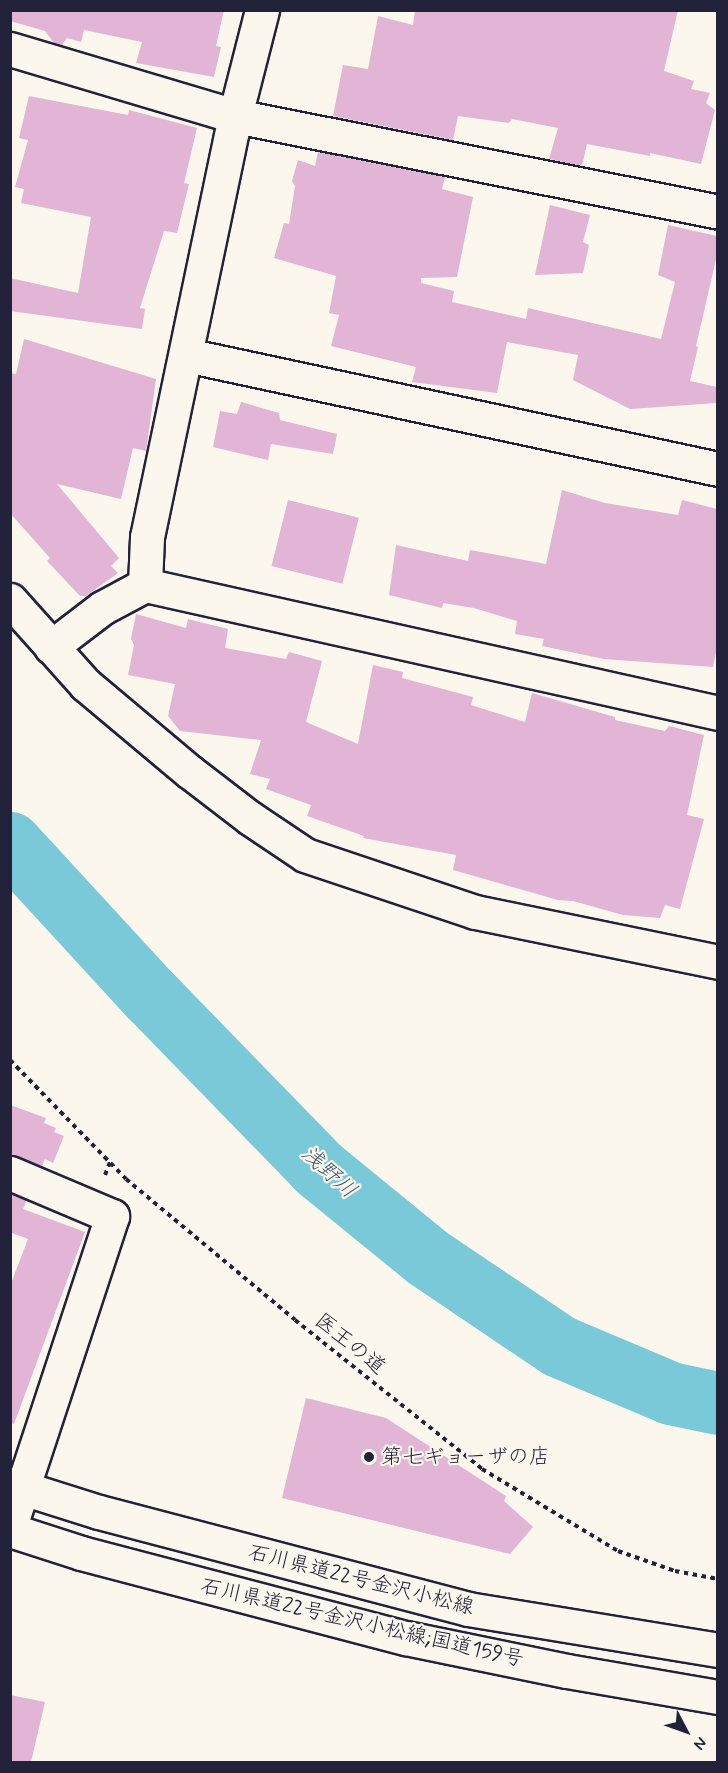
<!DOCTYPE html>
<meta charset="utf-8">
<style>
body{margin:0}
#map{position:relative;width:728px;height:1773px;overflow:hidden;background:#fbf7ec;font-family:Mynerve,"Klee One",sans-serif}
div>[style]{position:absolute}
.river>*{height:63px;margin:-31.5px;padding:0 31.5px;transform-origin:31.5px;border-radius:31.5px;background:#7ac9d8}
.building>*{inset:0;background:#e2b4d6;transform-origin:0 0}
.path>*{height:4px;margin-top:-2px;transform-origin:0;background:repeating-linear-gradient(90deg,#22223b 0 4.5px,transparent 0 9px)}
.roads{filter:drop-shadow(2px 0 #22223b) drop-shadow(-2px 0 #22223b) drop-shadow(0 2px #22223b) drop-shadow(0 -2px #22223b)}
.street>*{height:33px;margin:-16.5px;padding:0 16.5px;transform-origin:16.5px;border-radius:16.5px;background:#fbf7ec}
.primary>*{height:33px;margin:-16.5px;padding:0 16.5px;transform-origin:16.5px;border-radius:16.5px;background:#fbf7ec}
.dots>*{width:16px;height:16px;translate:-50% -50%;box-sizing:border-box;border:3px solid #fbf7ec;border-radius:50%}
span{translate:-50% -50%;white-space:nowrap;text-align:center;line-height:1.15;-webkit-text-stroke:4.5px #fbf7ec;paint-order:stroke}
.street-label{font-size:21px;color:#22223b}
.poi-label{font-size:21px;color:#22223b}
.left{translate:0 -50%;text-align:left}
.water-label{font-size:22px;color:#415c72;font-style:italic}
.frame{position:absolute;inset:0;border:12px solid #22223b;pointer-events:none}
.north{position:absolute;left:656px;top:1701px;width:60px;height:60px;-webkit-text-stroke:4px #fbf7ec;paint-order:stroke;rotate:131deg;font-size:16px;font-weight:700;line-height:24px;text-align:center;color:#22223b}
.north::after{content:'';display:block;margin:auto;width:21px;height:27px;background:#22223b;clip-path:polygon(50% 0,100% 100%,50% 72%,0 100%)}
</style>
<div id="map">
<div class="river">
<div style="left:10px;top:843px;width:207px;rotate:47.4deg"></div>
<div style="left:150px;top:995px;width:241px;rotate:45.8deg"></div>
<div style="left:318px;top:1168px;width:141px;rotate:39.2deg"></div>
<div style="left:427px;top:1257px;width:159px;rotate:34deg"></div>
<div style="left:559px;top:1346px;width:121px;rotate:22.9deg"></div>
<div style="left:670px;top:1393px;width:49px;rotate:11.8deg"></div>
</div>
<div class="building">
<div style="clip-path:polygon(10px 10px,224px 10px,216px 46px,221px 47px,214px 77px,136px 63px,142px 42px,84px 30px,81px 42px,67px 38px,62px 45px,54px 43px,45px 31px,10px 21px)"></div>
<div style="clip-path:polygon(415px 10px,678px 10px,664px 71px,694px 81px,691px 89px,710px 93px,706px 103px,715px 110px,701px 164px,650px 153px,650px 156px,587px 144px,582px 166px,549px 159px,558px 128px,512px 119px,509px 123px,458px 116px,453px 140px,333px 116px,343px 65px,368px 69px,378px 16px,413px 25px)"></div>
<div style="clip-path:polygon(29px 96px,128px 115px,129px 110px,197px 128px,184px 183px,189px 184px,177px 233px,164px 231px,140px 308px,145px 309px,142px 329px,10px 311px,10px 278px,78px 293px,91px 217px,21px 203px,24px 189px,15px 187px,28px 140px,19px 138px)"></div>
<div style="clip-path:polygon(318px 152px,445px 177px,442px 189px,473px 197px,457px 277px,421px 278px,421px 283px,454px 291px,452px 302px,526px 319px,528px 308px,661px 339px,675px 282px,658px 275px,668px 225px,717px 236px,717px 255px,696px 346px,698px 347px,690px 381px,717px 387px,717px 403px,630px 409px,573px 380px,578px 355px,507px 342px,497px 393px,412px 382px,416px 367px,331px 346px,339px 315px,329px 313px,336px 276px,274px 258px,284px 223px,289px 224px,295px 186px,292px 181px,298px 160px,315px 166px)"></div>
<div style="clip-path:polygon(550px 205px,590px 215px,583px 242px,589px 245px,583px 273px,535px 275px)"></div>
<div style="clip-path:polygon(24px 339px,156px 379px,146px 451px,133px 448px,121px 499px,57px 484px,119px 558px,111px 566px,118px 573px,86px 596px,80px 596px,47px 561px,50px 558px,10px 513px,10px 373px,16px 374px)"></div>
<div style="clip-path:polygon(241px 402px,279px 413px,280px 420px,337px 434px,333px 454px,271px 444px,268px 460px,213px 447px,220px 411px,237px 414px)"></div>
<div style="clip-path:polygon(562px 490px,605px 503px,678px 515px,682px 500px,717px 509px,717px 648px,713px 667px,604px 659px,542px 646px,544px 639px,515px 634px,517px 621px,474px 608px,443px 603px,442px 608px,389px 595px,396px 545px,468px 561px,470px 550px,546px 564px)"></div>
<div style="left:288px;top:500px;width:73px;height:68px;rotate:14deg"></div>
<div style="clip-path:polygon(136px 614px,186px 628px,188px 619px,228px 629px,225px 648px,286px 659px,289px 652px,322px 661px,306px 722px,358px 744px,373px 665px,403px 672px,402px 678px,473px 697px,471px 705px,525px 722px,532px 693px,615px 717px,615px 720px,665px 731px,669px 726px,704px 735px,687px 815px,704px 819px,680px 909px,665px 905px,660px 918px,623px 915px,573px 901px,558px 900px,453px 870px,456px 855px,363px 838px,364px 836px,307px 816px,311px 805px,266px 789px,270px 779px,250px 774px,261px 740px,180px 731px,168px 716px,175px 684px,128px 675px,134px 645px,131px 639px)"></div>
<div style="clip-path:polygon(10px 1105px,46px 1118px,44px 1123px,56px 1128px,54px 1132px,64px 1136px,53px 1163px,45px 1159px,42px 1166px,10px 1155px)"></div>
<div style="clip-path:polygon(10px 1194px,27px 1200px,23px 1209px,85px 1232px,14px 1424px,10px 1423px,10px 1286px,28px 1239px,12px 1233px,10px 1237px)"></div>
<div style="clip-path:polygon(306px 1398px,386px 1418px,506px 1496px,504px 1501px,533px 1527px,510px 1554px,282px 1498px)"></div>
<div style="clip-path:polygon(10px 1695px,45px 1702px,31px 1762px,10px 1762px)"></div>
</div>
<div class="path">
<div style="left:10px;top:1060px;width:166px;rotate:45.7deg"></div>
<div style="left:126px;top:1179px;width:220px;rotate:39.8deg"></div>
<div style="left:295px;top:1320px;width:239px;rotate:38.5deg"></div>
<div style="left:482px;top:1469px;width:159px;rotate:31.1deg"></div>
<div style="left:618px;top:1551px;width:60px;rotate:19.3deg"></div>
<div style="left:675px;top:1571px;width:44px;rotate:10.5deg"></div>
<div style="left:105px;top:1175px;width:14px;rotate:-69deg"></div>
</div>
<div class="roads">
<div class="street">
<div style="left:10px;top:49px;width:235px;rotate:16.6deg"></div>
<div style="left:235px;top:116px;width:492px;rotate:11.2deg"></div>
<div style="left:186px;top:355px;width:544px;rotate:12.09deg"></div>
<div style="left:145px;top:585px;width:48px;rotate:-87.6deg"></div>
<div style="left:147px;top:537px;width:430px;rotate:-78.2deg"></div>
<div style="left:235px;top:116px;width:109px;rotate:-75.7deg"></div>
<div style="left:10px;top:600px;width:113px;rotate:48.2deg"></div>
<div style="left:85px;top:684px;width:137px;rotate:40deg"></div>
<div style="left:190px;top:772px;width:76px;rotate:37.5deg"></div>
<div style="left:250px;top:818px;width:66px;rotate:33.9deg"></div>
<div style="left:305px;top:855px;width:179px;rotate:18.5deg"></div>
<div style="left:475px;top:912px;width:248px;rotate:11.6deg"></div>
<div style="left:51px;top:647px;width:64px;rotate:-37.4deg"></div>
<div style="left:102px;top:608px;width:49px;rotate:-28.1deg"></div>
<div style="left:145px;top:585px;width:587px;rotate:12.59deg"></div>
<div style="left:10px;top:1173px;width:111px;rotate:22.9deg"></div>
<div style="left:112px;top:1216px;width:327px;rotate:108.2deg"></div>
</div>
<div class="primary">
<div style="left:10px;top:1484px;width:93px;rotate:17.5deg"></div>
<div style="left:99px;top:1512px;width:382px;rotate:14.7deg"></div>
<div style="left:468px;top:1609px;width:253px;rotate:9.3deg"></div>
<div style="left:10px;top:1530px;width:75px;rotate:17.9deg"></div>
<div style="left:81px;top:1553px;width:336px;rotate:14.7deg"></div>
<div style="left:406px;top:1638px;width:164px;rotate:11.6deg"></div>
<div style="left:567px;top:1671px;width:153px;rotate:9.8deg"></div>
</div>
</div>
<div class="dots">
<div style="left:369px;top:1457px;background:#22223b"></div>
</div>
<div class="street-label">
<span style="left:350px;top:1344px;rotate:39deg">医王の道</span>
<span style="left:361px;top:1580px;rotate:14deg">石川県道22号金沢小松線</span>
<span style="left:362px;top:1623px;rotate:13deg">石川県道22号金沢小松線;国道159号</span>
</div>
<div class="poi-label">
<span class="left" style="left:381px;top:1457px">第七ギョーザの店</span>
</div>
<div class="water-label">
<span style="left:328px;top:1173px;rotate:42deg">浅野川</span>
</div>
<div class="frame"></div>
<div class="north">N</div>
</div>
